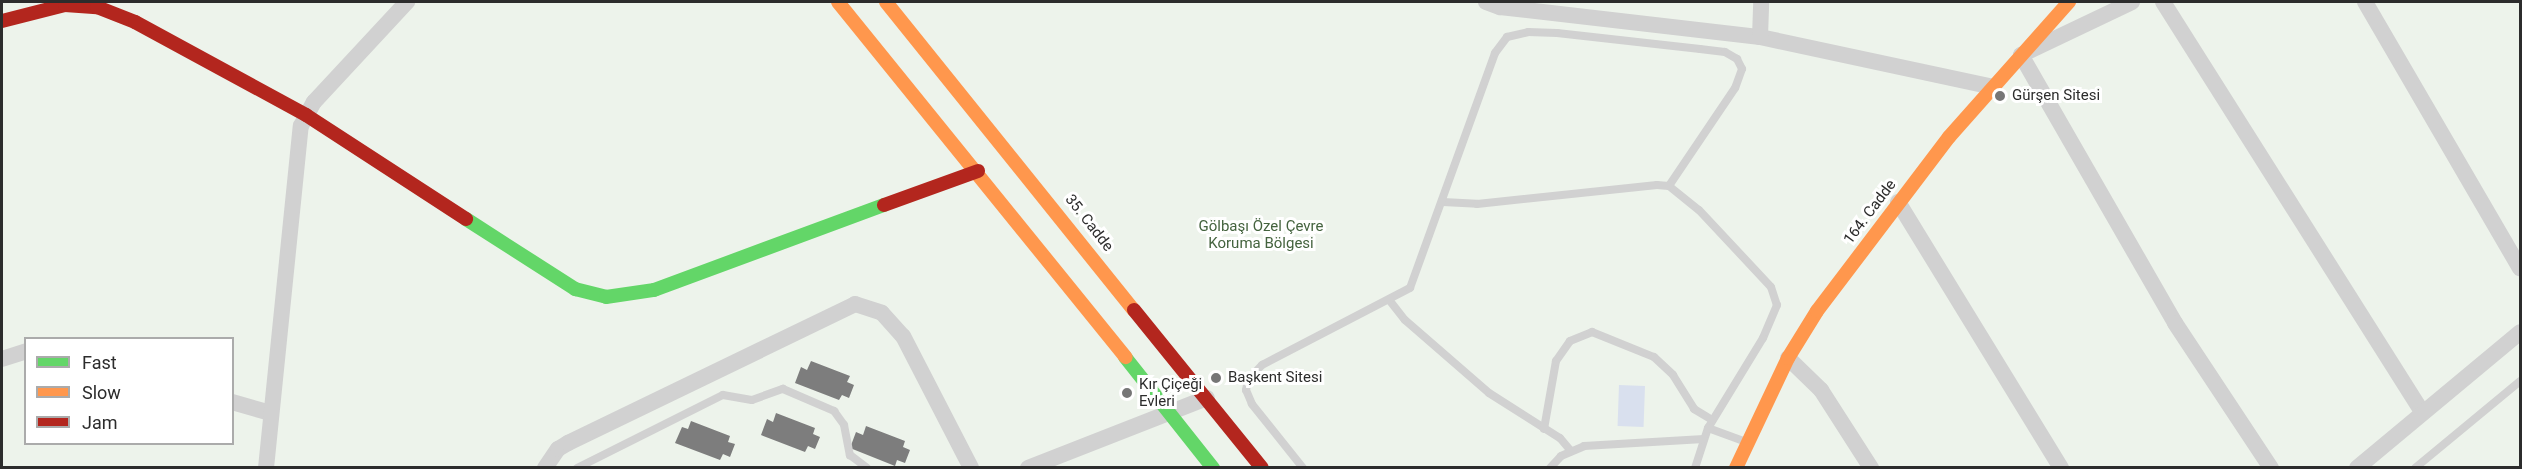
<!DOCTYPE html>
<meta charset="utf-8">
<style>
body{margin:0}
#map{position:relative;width:2522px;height:469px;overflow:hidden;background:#fff;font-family:Roboto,sans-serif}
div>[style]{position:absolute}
.green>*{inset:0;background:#edf3eb}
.water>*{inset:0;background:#d9e0ee;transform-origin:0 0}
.building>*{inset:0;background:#7d7d7d}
.lane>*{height:8px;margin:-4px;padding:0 4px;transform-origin:4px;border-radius:4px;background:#d1d1d1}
.street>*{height:16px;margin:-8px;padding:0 8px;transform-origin:8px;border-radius:8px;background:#d1d1d1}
.fast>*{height:14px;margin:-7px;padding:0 7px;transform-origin:7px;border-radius:7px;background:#63d668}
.slow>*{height:14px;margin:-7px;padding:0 7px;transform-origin:7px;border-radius:7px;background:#ff974d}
.jam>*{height:14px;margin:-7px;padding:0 7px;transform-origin:7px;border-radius:7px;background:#b3261e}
.dots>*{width:16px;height:16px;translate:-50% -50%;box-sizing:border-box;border:3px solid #fff;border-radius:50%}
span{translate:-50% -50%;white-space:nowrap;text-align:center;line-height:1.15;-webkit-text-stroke:6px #fff;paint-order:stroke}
.poi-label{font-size:15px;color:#2c2c2c}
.left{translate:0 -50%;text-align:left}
.street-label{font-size:15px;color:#2c2c2c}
.park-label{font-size:15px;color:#44633e}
.frame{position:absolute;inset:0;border:3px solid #2c2c2c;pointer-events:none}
.legend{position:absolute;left:24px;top:337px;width:210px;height:108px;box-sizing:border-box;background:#fff;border:2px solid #ababab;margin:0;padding:8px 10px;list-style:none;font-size:18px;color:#2c2c2c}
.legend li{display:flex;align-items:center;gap:12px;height:30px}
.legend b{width:30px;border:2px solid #ababab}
</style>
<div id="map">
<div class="green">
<div style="clip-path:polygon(evenodd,2px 2px,2520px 2px,2520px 467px,2px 467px,2px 2px,26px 338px,232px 338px,232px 444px,26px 444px,26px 338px)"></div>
</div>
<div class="water">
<div style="left:1619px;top:385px;width:26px;height:41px;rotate:2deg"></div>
</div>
<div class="building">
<div style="clip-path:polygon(811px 361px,850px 376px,847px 382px,854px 385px,849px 398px,842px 395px,839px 400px,795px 383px,801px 367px,807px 370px)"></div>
<div style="clip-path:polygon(776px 413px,815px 428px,813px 434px,820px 437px,815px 449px,808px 446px,805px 452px,761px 435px,767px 419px,773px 422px)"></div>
<div style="clip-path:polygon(691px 421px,730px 436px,728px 442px,735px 444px,730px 457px,723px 454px,720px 460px,675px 443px,682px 427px,688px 429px)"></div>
<div style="clip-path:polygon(866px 426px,905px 441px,903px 447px,910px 450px,905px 463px,897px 460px,895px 466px,850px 448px,856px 432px,863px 435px)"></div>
</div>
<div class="lane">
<div style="left:1443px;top:202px;width:34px;rotate:3deg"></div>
<div style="left:1477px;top:204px;width:181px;rotate:-6deg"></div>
<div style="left:1657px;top:185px;width:12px;rotate:5deg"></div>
<div style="left:1669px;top:186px;width:38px;rotate:39deg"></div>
<div style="left:1699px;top:210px;width:105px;rotate:46.9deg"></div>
<div style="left:1771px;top:287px;width:19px;rotate:72deg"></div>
<div style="left:1777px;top:305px;width:36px;rotate:113deg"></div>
<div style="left:1763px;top:338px;width:105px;rotate:121.4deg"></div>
<div style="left:1708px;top:428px;width:42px;rotate:108deg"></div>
<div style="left:1390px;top:301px;width:24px;rotate:52deg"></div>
<div style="left:1405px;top:320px;width:111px;rotate:41deg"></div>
<div style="left:1489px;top:393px;width:84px;rotate:32.4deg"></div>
<div style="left:1560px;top:438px;width:17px;rotate:50deg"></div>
<div style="left:1708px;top:428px;width:40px;rotate:20.2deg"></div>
<div style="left:1544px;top:429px;width:69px;rotate:-80deg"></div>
<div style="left:1556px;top:361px;width:24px;rotate:-55deg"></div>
<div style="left:1570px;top:341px;width:24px;rotate:-22deg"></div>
<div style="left:1592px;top:332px;width:67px;rotate:22deg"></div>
<div style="left:1654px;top:357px;width:26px;rotate:43deg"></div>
<div style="left:1673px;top:375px;width:40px;rotate:58deg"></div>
<div style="left:1694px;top:409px;width:21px;rotate:31deg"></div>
<div style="left:577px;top:468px;width:163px;rotate:-26.6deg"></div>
<div style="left:723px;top:395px;width:29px;rotate:10deg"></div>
<div style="left:752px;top:400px;width:33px;rotate:-20deg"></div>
<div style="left:783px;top:389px;width:56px;rotate:23.3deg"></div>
<div style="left:834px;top:411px;width:17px;rotate:54deg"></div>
<div style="left:844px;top:425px;width:31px;rotate:79deg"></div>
<div style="left:850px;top:455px;width:21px;rotate:37deg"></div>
<div style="left:1303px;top:468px;width:82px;rotate:-128.6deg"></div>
<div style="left:1252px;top:404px;width:15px;rotate:-113deg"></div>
<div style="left:1246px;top:390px;width:10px;rotate:-79deg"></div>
<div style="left:1248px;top:380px;width:21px;rotate:-47deg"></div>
<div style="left:1262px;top:365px;width:167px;rotate:-27.5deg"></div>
<div style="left:1410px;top:288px;width:250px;rotate:-70.1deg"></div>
<div style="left:1495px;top:53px;width:20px;rotate:-53deg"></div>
<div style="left:1507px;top:37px;width:22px;rotate:-13deg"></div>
<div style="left:1528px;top:32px;width:29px;rotate:2deg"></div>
<div style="left:1557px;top:33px;width:144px;rotate:6.4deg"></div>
<div style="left:1700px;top:49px;width:25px;rotate:7deg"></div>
<div style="left:1725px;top:52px;width:14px;rotate:30deg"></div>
<div style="left:1737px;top:59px;width:11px;rotate:63deg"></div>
<div style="left:1742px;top:69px;width:20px;rotate:110deg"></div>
<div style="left:1735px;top:88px;width:118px;rotate:124deg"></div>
<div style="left:1550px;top:468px;width:16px;rotate:-47deg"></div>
<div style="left:1561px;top:456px;width:25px;rotate:-23deg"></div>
<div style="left:1584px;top:446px;width:120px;rotate:-3.3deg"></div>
<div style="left:2415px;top:468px;width:136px;rotate:-39.6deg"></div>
</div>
<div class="street">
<div style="left:1486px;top:2px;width:15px;rotate:20deg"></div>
<div style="left:1500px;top:7px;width:262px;rotate:6.6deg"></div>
<div style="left:1760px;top:37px;width:238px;rotate:12.1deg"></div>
<div style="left:2132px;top:2px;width:123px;rotate:154.5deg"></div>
<div style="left:2021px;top:55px;width:309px;rotate:60.1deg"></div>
<div style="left:2175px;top:323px;width:174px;rotate:56.5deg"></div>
<div style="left:2163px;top:2px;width:485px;rotate:57.7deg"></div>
<div style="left:2365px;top:2px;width:308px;rotate:59.8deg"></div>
<div style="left:1760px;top:37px;width:35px;rotate:-88deg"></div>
<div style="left:1898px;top:202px;width:312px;rotate:58.5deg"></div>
<div style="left:1788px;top:358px;width:46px;rotate:44.1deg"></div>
<div style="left:1821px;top:390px;width:93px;rotate:57.3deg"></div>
<div style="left:2px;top:359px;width:25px;rotate:-18deg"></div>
<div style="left:232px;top:402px;width:40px;rotate:16deg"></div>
<div style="left:266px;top:468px;width:344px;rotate:-84.2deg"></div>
<div style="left:301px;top:126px;width:27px;rotate:-62deg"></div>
<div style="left:314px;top:102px;width:137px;rotate:-47.1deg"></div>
<div style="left:545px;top:468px;width:23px;rotate:-56deg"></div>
<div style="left:558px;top:449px;width:12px;rotate:-31deg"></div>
<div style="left:568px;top:443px;width:319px;rotate:-25.8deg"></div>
<div style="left:855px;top:304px;width:28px;rotate:18deg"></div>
<div style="left:882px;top:313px;width:31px;rotate:48deg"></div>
<div style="left:903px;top:336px;width:148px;rotate:62.7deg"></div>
<div style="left:1028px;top:468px;width:192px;rotate:-21.4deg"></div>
<div style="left:2357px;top:468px;width:212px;rotate:-39.8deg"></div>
</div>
<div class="fast">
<div style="left:466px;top:219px;width:130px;rotate:32.7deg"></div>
<div style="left:575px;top:289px;width:32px;rotate:14deg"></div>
<div style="left:606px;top:297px;width:49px;rotate:-8.3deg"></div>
<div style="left:654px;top:290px;width:245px;rotate:-20.3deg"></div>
<div style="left:1125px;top:357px;width:142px;rotate:51.6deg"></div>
</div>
<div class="slow">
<div style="left:838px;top:2px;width:457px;rotate:51deg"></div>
<div style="left:886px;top:2px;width:395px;rotate:51.2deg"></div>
<div style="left:1736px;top:468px;width:122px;rotate:-64.7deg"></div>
<div style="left:1788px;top:358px;width:55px;rotate:-58.3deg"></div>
<div style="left:1817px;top:311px;width:218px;rotate:-52.8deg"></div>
<div style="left:1949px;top:137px;width:181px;rotate:-48.4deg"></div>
</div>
<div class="jam">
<div style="left:2px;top:21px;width:65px;rotate:-14.3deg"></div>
<div style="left:65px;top:5px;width:32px;rotate:4deg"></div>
<div style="left:97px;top:7px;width:41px;rotate:21.5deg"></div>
<div style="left:135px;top:22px;width:195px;rotate:28.5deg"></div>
<div style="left:306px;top:115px;width:191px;rotate:33deg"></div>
<div style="left:884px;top:205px;width:100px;rotate:-19.9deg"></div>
<div style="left:1134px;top:310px;width:203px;rotate:51deg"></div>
</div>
<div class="dots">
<div style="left:2000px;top:96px;background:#767676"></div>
<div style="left:1216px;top:378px;background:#767676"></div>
<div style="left:1127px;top:393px;background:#767676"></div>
</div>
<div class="poi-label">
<span class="left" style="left:2012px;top:96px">Gürşen Sitesi</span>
<span class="left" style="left:1228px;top:378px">Başkent Sitesi</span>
<span class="left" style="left:1139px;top:393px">Kır Çiçeği<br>Evleri</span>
</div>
<div class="street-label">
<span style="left:1870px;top:212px;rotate:-53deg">164. Cadde</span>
<span style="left:1089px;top:223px;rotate:52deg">35. Cadde</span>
</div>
<div class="park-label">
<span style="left:1261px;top:235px">Gölbaşı Özel Çevre<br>Koruma Bölgesi</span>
</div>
<div class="frame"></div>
<ul class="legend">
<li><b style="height:8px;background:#63d668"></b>Fast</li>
<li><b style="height:8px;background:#ff974d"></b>Slow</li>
<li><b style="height:8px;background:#b3261e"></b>Jam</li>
</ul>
</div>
